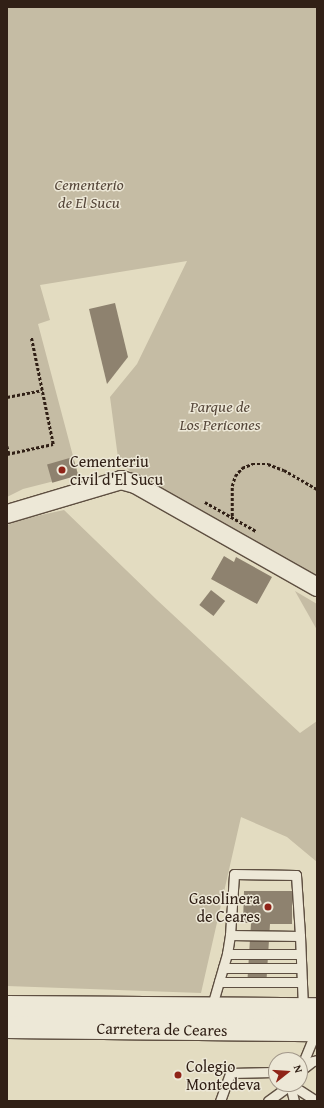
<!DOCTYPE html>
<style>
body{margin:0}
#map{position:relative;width:324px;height:1108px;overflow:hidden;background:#e3dcc1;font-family:"Gentium Book Plus",serif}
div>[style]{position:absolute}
.green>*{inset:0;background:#c5bca4}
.building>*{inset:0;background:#8e826f;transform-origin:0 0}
.path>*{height:2.5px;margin-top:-1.25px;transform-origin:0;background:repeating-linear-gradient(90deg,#312016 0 3px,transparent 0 5px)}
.roads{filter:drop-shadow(1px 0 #5e4f41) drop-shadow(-1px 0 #5e4f41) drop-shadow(0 1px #5e4f41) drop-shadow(0 -1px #5e4f41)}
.lane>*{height:9px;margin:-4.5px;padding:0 4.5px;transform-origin:4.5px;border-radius:4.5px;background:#ede8d7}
.street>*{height:18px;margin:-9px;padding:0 9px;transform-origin:9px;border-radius:9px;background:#ede8d7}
.secondary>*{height:22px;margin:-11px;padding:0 11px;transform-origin:11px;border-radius:11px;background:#ede8d7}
.dots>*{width:11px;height:11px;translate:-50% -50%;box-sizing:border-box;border:2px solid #ede8d7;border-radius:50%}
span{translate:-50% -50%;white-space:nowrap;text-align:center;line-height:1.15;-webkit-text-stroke:3px #ede8d7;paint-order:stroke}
.park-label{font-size:16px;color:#56473a;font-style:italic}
.poi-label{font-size:16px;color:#312016}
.left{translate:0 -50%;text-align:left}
.right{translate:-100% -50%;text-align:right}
.street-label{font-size:16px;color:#312016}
.frame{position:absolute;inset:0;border:8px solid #312016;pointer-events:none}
.north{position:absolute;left:268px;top:1052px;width:40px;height:40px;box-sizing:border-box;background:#ede8d7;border:1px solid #a2988a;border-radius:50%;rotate:73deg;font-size:11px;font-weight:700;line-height:16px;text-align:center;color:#312016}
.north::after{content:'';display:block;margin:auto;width:14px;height:18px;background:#8f2418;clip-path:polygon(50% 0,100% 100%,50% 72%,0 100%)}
</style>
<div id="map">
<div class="green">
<div style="clip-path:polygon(7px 7px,317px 7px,317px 581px,136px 478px,118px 458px,110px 397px,137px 364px,187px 261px,40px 285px,50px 320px,38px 324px,78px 475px,23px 489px,7px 497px)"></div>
<div style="clip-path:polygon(64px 510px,157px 600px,300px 733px,317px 721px,317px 862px,287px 837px,241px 817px,201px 993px,7px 986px,7px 525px,23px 519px)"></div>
<div style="clip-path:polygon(295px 591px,317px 604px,317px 630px)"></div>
</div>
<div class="building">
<div style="clip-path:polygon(115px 303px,128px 357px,107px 384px,89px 309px)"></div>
<div style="left:73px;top:457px;width:19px;height:27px;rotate:74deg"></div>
<div style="clip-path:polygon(224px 556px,234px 562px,236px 557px,272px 577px,257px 604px,211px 579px)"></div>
<div style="left:211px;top:590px;width:18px;height:19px;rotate:38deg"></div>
<div style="clip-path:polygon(244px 891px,292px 891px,292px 924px,270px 924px,266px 988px,247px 987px,251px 923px,243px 923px)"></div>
</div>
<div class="path">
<div style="left:7px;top:397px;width:36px;rotate:-11deg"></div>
<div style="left:7px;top:446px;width:7px;rotate:74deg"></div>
<div style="left:7px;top:454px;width:47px;rotate:-12.3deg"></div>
<div style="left:53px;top:444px;width:109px;rotate:-101.6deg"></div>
<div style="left:205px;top:502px;width:59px;rotate:29.6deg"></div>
<div style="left:232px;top:516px;width:30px;rotate:-90deg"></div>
<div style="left:232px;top:486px;width:10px;rotate:-73deg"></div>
<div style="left:235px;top:476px;width:11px;rotate:-49deg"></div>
<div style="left:242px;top:468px;width:11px;rotate:-22deg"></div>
<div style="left:252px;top:464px;width:16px"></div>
<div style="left:268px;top:464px;width:17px;rotate:21deg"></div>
<div style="left:284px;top:470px;width:38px;rotate:30deg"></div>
</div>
<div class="roads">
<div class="lane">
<div style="left:230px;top:935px;width:61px;rotate:-86.2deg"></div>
<div style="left:234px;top:874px;width:62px;rotate:0.9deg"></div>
<div style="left:296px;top:875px;width:61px;rotate:86.2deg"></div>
<div style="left:227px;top:954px;width:73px"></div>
<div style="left:223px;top:968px;width:78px"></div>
<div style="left:219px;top:982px;width:83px"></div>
<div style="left:211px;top:1009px;width:57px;rotate:-73.8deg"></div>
<div style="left:227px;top:954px;width:19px;rotate:-81deg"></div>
<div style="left:230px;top:935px;width:70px;rotate:0.8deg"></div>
<div style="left:300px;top:936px;width:73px;rotate:87.6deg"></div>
<div style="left:300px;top:1070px;width:42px;rotate:-67.7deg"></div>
<div style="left:300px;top:1071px;width:16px;rotate:-38deg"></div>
<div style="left:313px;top:1061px;width:4px;rotate:-14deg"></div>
<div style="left:290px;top:1084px;width:31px;rotate:33deg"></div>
<div style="left:290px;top:1084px;width:17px;rotate:77deg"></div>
<div style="left:220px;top:1101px;width:30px;rotate:-70deg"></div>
<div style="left:230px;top:1073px;width:44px;rotate:-1.3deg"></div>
<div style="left:274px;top:1072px;width:3px;rotate:45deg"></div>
<div style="left:268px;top:1101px;width:29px;rotate:-36deg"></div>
</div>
<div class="street">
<div style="left:7px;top:514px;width:119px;rotate:-16.6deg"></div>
<div style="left:121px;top:480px;width:15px;rotate:16deg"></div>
<div style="left:135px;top:484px;width:209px;rotate:29.5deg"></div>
</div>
<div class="secondary">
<div style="left:7px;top:1007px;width:310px;rotate:0.4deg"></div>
<div style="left:7px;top:1027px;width:310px;rotate:0.6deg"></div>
</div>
</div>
<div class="dots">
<div style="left:62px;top:470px;background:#8f2418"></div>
<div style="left:268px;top:907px;background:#8f2418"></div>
<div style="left:178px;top:1075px;background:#8f2418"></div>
</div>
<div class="park-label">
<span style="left:89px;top:193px">Cementerio<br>de El Sucu</span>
<span style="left:220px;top:415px">Parque de<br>Los Pericones</span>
</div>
<div class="poi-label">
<span class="left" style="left:70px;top:470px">Cementeriu<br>civil d'El Sucu</span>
<span class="right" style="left:260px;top:907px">Gasolinera<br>de Ceares</span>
<span class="left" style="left:186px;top:1075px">Colegio<br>Montedeva</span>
</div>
<div class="street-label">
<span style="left:162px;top:1029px;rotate:1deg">Carretera de Ceares</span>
</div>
<div class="frame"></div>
<div class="north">N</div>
</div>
